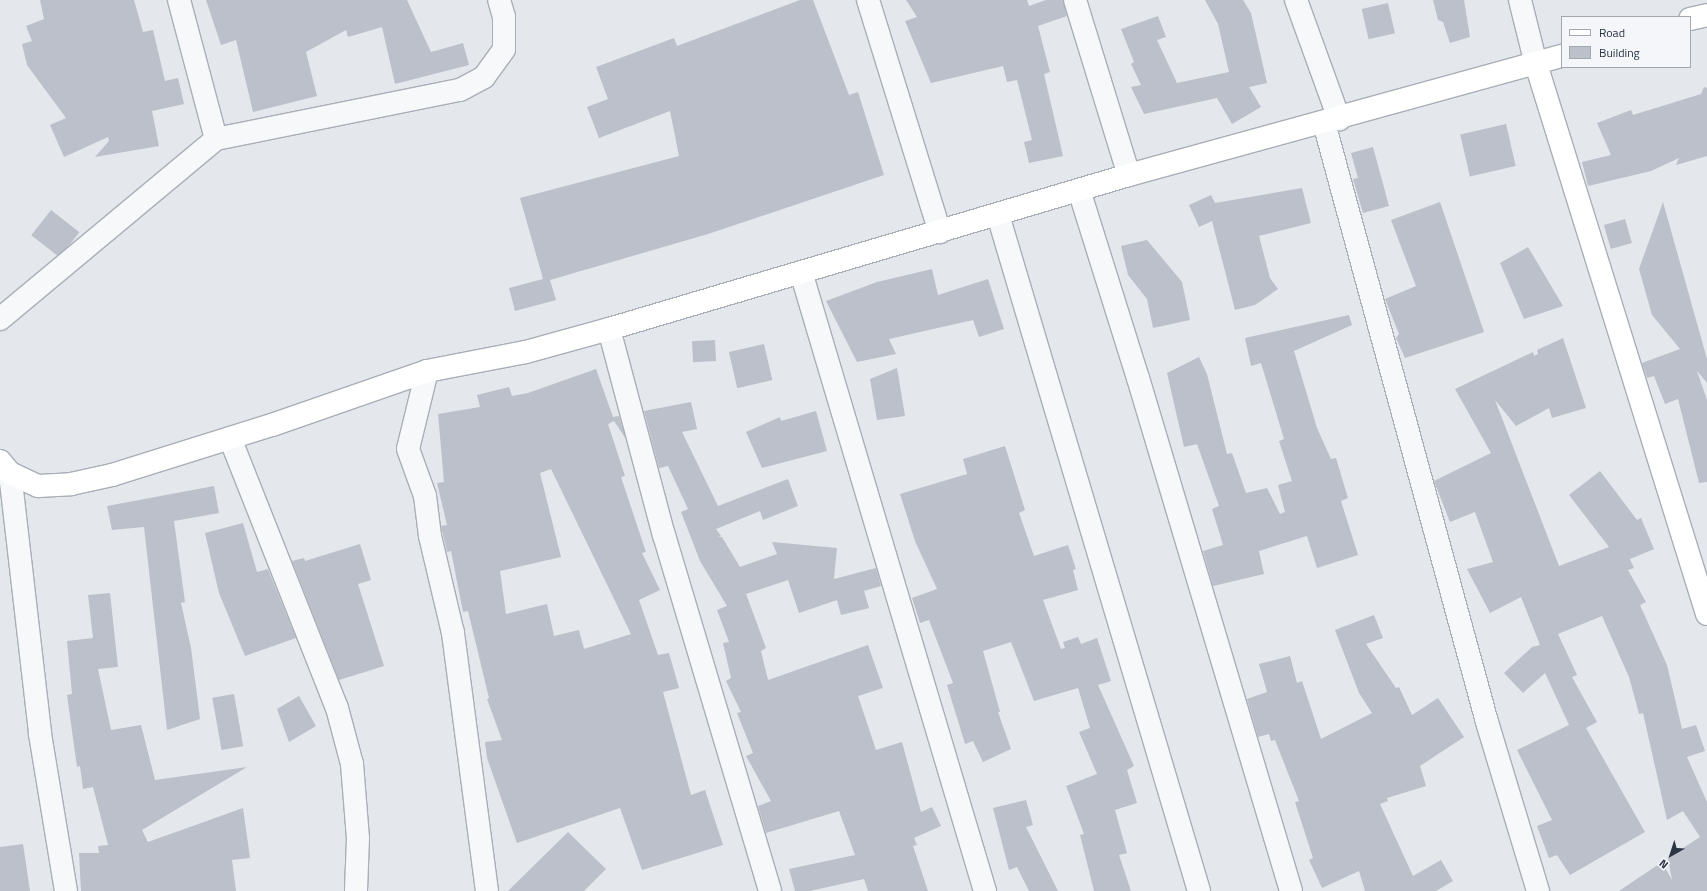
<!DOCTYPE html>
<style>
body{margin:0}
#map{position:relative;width:1707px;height:891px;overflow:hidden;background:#e4e7ec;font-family:"Titillium Web",sans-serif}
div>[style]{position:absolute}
.building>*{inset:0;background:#bbc0ca;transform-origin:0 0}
.roads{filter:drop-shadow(1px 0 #a9aeb7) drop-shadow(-1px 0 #a9aeb7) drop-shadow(0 1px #a9aeb7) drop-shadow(0 -1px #a9aeb7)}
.street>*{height:22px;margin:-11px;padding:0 11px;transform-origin:11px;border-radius:11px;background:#f7f8fa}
.secondary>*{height:22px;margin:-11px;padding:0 11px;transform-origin:11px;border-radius:11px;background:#fff}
span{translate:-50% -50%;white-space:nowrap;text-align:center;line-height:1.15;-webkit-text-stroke:4px #f4f6f9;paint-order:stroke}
.legend{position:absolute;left:1561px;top:16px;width:130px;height:52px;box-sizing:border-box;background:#f4f6f9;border:1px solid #a4a8b1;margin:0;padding:5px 7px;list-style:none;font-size:12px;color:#2b3445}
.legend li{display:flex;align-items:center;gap:8px;height:20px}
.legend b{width:20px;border:1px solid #a4a8b1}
.north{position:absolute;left:1651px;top:835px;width:40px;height:40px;-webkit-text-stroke:3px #f4f6f9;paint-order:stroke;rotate:219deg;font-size:11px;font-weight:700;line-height:16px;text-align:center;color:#2b3445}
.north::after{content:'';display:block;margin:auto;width:14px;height:18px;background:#2b3445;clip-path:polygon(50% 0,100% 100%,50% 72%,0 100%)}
</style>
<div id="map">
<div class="building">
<div style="clip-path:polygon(40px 0,134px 0,143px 32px,153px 30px,165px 81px,178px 78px,184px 104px,152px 111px,159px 146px,95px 157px,109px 141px,108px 137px,64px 157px,50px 125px,66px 118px,27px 65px,22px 44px,32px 41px,26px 26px,44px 19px)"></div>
<div style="clip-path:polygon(206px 0,407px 0,431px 52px,463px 43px,469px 65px,395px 84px,382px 27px,348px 37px,346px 30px,306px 52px,317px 96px,253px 112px,236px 40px,221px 45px)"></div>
<div style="clip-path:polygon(800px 0,813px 0,849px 95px,858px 92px,884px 175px,708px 234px,550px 280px,556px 300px,515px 311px,509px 288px,543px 279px,520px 198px,679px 156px,670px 111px,599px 138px,587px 107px,608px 99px,596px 67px,674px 38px,677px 46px)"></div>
<div style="clip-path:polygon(906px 0,1027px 0,1029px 6px,1046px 0,1063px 0,1067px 16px,1038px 26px,1050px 72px,1044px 74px,1063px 156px,1029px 163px,1024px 142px,1032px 140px,1017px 80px,1007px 82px,1003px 66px,931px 83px,905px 21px,917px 17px)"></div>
<div style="clip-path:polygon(1205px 0,1243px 0,1251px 13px,1267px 83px,1249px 87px,1261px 107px,1232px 124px,1217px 98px,1144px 114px,1131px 87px,1141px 85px,1131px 64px,1134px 62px,1121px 29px,1158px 16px,1166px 37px,1157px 40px,1177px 83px,1229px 72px,1218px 24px)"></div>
<div style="clip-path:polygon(1433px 0,1464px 0,1470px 37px,1450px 43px,1443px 22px,1438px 20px)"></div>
<div style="left:1388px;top:3px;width:31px;height:27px;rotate:77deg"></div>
<div style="clip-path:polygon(1704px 87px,1707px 88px,1707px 156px,1676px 165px,1679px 158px,1651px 171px,1588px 186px,1582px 162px,1611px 155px,1597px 123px,1631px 110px,1633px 115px,1701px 94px)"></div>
<div style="left:1506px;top:124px;width:43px;height:47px;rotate:77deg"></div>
<div style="clip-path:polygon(1373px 147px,1389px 206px,1363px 213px,1353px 179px,1358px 178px,1351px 153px)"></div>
<div style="clip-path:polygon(1302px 188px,1311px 223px,1259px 236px,1270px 278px,1278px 289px,1255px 305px,1235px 310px,1212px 221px,1199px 227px,1189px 205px,1211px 195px,1215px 203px)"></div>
<div style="clip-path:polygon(1440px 202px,1484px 332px,1405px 358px,1396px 338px,1399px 334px,1385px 299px,1416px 286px,1391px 220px)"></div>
<div style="clip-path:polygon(1663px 202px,1707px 359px,1707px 383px,1697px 371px,1707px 400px,1707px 482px,1699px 483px,1678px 399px,1665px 404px,1654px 376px,1647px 378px,1642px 363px,1680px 349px,1652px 315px,1639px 269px)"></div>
<div style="left:51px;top:210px;width:36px;height:32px;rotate:38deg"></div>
<div style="left:1625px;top:219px;width:25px;height:22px;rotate:74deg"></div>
<div style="clip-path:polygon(1147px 240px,1182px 282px,1190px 320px,1153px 328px,1147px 299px,1128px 275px,1121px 246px)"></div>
<div style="clip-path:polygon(1528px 247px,1563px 306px,1524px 319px,1500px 263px)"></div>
<div style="clip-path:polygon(932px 269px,938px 295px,988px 279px,1004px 329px,979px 337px,973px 320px,889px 339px,896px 354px,857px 362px,826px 301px,877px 282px)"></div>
<div style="clip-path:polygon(1349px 315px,1352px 325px,1294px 351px,1317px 428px,1331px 459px,1336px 458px,1348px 498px,1341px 501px,1358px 555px,1317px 568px,1307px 536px,1259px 551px,1264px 574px,1213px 586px,1203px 551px,1223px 545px,1212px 509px,1219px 506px,1197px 444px,1184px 447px,1167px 373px,1199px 357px,1207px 374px,1227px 454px,1232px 453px,1246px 493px,1267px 488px,1280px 514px,1285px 512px,1278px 485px,1292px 481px,1279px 441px,1284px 439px,1261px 363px,1251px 366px,1245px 338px)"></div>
<div style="clip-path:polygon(1563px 338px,1586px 408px,1552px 418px,1549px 408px,1516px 426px,1495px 400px,1559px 566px,1609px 547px,1569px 495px,1600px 471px,1637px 520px,1641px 518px,1654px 549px,1630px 559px,1634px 568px,1628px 570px,1646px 602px,1640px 605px,1667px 665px,1682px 729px,1696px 725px,1705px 751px,1687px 757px,1707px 802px,1707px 891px,1619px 891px,1662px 862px,1672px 880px,1668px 858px,1700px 837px,1683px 811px,1667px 820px,1643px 713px,1639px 714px,1629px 677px,1602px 616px,1558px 634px,1577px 675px,1572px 677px,1597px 722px,1586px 728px,1645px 832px,1570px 875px,1557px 855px,1549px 858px,1537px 826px,1552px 820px,1517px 750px,1569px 725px,1545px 673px,1523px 693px,1504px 673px,1532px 647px,1540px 645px,1521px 597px,1490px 613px,1467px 569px,1493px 562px,1475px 512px,1450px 522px,1434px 481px,1491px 453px,1455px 389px,1533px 352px,1534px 356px,1538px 354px,1537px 350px)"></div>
<div style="left:715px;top:340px;width:21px;height:23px;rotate:87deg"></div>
<div style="left:764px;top:344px;width:37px;height:36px;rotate:77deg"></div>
<div style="clip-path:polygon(897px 368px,905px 416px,877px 420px,870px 379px)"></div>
<div style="clip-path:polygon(evenodd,596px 369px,613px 417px,619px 416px,626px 439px,614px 421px,608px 424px,625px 476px,621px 477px,646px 552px,642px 553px,660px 590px,639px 600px,658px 655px,669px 653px,679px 688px,663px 692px,691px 795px,705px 790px,723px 845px,642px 870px,620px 808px,517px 843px,487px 758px,485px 742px,502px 740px,487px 699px,489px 698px,468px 611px,463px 612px,451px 551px,447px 552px,441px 526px,447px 525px,437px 483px,444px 482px,438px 414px,480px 407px,477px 395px,509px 387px,512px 396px,528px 393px,596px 369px,551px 469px,631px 634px,584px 649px,579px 630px,554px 636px,547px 604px,506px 614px,500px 571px,561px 557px,540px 473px,551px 469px)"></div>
<div style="clip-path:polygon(691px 402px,697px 429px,682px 432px,718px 506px,788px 479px,798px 506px,763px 520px,760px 511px,716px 529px,721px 536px,718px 537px,722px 537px,740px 567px,777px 554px,772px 542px,837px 548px,834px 579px,876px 568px,881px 586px,864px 591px,869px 608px,841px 615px,837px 600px,799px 613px,788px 580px,746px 594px,766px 648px,761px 651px,768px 680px,868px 645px,883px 688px,858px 696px,876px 750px,902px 742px,921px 812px,932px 807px,941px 826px,914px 838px,917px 845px,913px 846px,928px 891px,868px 891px,864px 879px,810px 891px,795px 891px,789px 869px,855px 855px,839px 811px,766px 833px,758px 806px,771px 801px,746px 756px,753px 753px,737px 713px,741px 712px,726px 681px,731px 678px,723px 643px,729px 642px,717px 610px,727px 606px,700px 561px,681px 512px,688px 509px,668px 466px,659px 468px,644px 411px)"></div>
<div style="clip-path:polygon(816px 411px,827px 451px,762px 468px,746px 432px,780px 417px,781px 421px)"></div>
<div style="clip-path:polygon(1005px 446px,1025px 510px,1019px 513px,1034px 556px,1068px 545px,1076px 569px,1073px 570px,1078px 590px,1043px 600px,1061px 649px,1065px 648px,1063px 642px,1078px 637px,1081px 644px,1097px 638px,1111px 681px,1098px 685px,1134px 766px,1127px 770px,1137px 803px,1115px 810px,1127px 853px,1119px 855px,1131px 891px,1094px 891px,1080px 835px,1084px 834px,1066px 786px,1097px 774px,1079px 732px,1090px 728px,1078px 688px,1034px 701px,1011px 642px,983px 651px,1000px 712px,998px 712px,1011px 749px,983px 762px,973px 741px,965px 744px,947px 685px,953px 683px,929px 620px,920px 623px,912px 598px,937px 589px,915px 541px,900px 494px,967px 474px,963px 459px)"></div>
<div style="clip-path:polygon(214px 486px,219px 513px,174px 521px,185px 602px,181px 603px,191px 648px,200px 719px,167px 730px,144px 527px,112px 530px,107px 506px)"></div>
<div style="clip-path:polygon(243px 523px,257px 572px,268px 569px,296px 638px,245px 656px,219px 593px,205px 533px)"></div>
<div style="clip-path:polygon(360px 544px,371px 580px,358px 584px,384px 666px,339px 680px,292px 561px,304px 558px,305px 561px)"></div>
<div style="clip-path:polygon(110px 593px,118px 667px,98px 669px,111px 730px,141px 725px,155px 780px,247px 767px,142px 830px,148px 842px,243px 808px,250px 858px,232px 860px,236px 891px,81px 891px,79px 853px,99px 853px,98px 846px,108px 845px,93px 787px,83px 789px,80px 766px,77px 767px,67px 695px,72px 694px,67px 641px,93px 638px,88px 595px)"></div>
<div style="clip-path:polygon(1374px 615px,1383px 638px,1366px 644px,1396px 688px,1399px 687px,1412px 715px,1438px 698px,1464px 737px,1420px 766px,1426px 786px,1387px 798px,1388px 801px,1380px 804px,1413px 876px,1441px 860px,1453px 881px,1436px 891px,1365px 891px,1359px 871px,1322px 888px,1309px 860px,1313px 858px,1295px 802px,1299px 801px,1275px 740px,1271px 741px,1269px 734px,1258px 737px,1247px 699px,1267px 692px,1259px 664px,1290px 656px,1297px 683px,1302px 681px,1321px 739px,1372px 713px,1359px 693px,1335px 630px)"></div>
<div style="left:234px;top:694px;width:53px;height:22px;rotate:80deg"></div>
<div style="clip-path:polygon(299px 696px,316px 726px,289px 742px,277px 709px)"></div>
<div style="clip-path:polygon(1026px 800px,1033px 825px,1026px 827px,1058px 891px,1029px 891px,1017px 867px,1009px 870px,993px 808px)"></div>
<div style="clip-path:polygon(568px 832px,606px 869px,584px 891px,508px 891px)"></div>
<div style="clip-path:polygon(23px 844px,30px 891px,0 891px,0 847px)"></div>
</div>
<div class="roads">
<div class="street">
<div style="left:868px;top:0;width:243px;rotate:72.8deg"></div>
<div style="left:1075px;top:0;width:183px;rotate:72.9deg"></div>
<div style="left:1296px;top:0;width:127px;rotate:70.1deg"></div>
<div style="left:1520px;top:0;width:66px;rotate:76deg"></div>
<div style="left:1324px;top:123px;width:621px;rotate:74.78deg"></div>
<div style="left:1487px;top:722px;width:177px;rotate:73.2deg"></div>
<div style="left:216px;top:139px;width:249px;rotate:-11.4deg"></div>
<div style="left:460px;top:90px;width:27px;rotate:-28deg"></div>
<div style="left:484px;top:77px;width:34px;rotate:-54deg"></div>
<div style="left:504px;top:49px;width:32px;rotate:-90deg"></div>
<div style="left:504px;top:17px;width:18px;rotate:-106deg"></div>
<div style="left:1079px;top:190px;width:197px;rotate:72.6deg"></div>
<div style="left:1138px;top:378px;width:535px;rotate:73.39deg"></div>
<div style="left:998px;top:215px;width:705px;rotate:73.44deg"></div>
<div style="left:801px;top:272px;width:646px;rotate:73.45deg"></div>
<div style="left:0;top:319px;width:281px;rotate:-39.8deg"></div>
<div style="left:216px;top:139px;width:144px;rotate:-104.9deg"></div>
<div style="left:609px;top:329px;width:213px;rotate:75.1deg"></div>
<div style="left:664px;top:535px;width:371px;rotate:73.4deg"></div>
<div style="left:427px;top:371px;width:80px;rotate:103.7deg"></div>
<div style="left:408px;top:449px;width:50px;rotate:70.1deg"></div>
<div style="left:425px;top:496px;width:40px;rotate:82.9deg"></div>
<div style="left:430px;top:536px;width:100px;rotate:76.7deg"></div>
<div style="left:453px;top:633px;width:260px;rotate:82.5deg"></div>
<div style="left:230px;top:438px;width:290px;rotate:68.4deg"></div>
<div style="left:337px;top:708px;width:58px;rotate:75deg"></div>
<div style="left:352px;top:764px;width:74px;rotate:85.4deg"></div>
<div style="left:358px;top:838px;width:53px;rotate:92.2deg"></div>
<div style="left:0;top:473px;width:10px"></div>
<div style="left:10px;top:473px;width:263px;rotate:83.4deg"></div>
<div style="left:40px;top:734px;width:159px;rotate:80.6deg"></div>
</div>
<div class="secondary">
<div style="left:1690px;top:19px;width:17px;rotate:-13deg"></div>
<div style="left:1536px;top:64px;width:576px;rotate:72.73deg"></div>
<div style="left:0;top:461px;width:16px;rotate:50deg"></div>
<div style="left:10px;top:473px;width:31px;rotate:25deg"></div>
<div style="left:38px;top:486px;width:33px;rotate:-3deg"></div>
<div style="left:71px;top:484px;width:42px;rotate:-12.4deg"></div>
<div style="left:112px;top:475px;width:168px;rotate:-17.4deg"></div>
<div style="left:272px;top:425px;width:164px;rotate:-19.2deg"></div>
<div style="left:427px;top:371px;width:101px;rotate:-10.9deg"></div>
<div style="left:526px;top:352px;width:86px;rotate:-15.5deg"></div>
<div style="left:609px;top:329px;width:542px;rotate:-16.5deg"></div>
<div style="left:1129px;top:175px;width:449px;rotate:-15.4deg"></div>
</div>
</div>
<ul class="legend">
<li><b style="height:5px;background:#fff"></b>Road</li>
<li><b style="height:11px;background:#bbc0ca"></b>Building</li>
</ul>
<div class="north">N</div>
</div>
